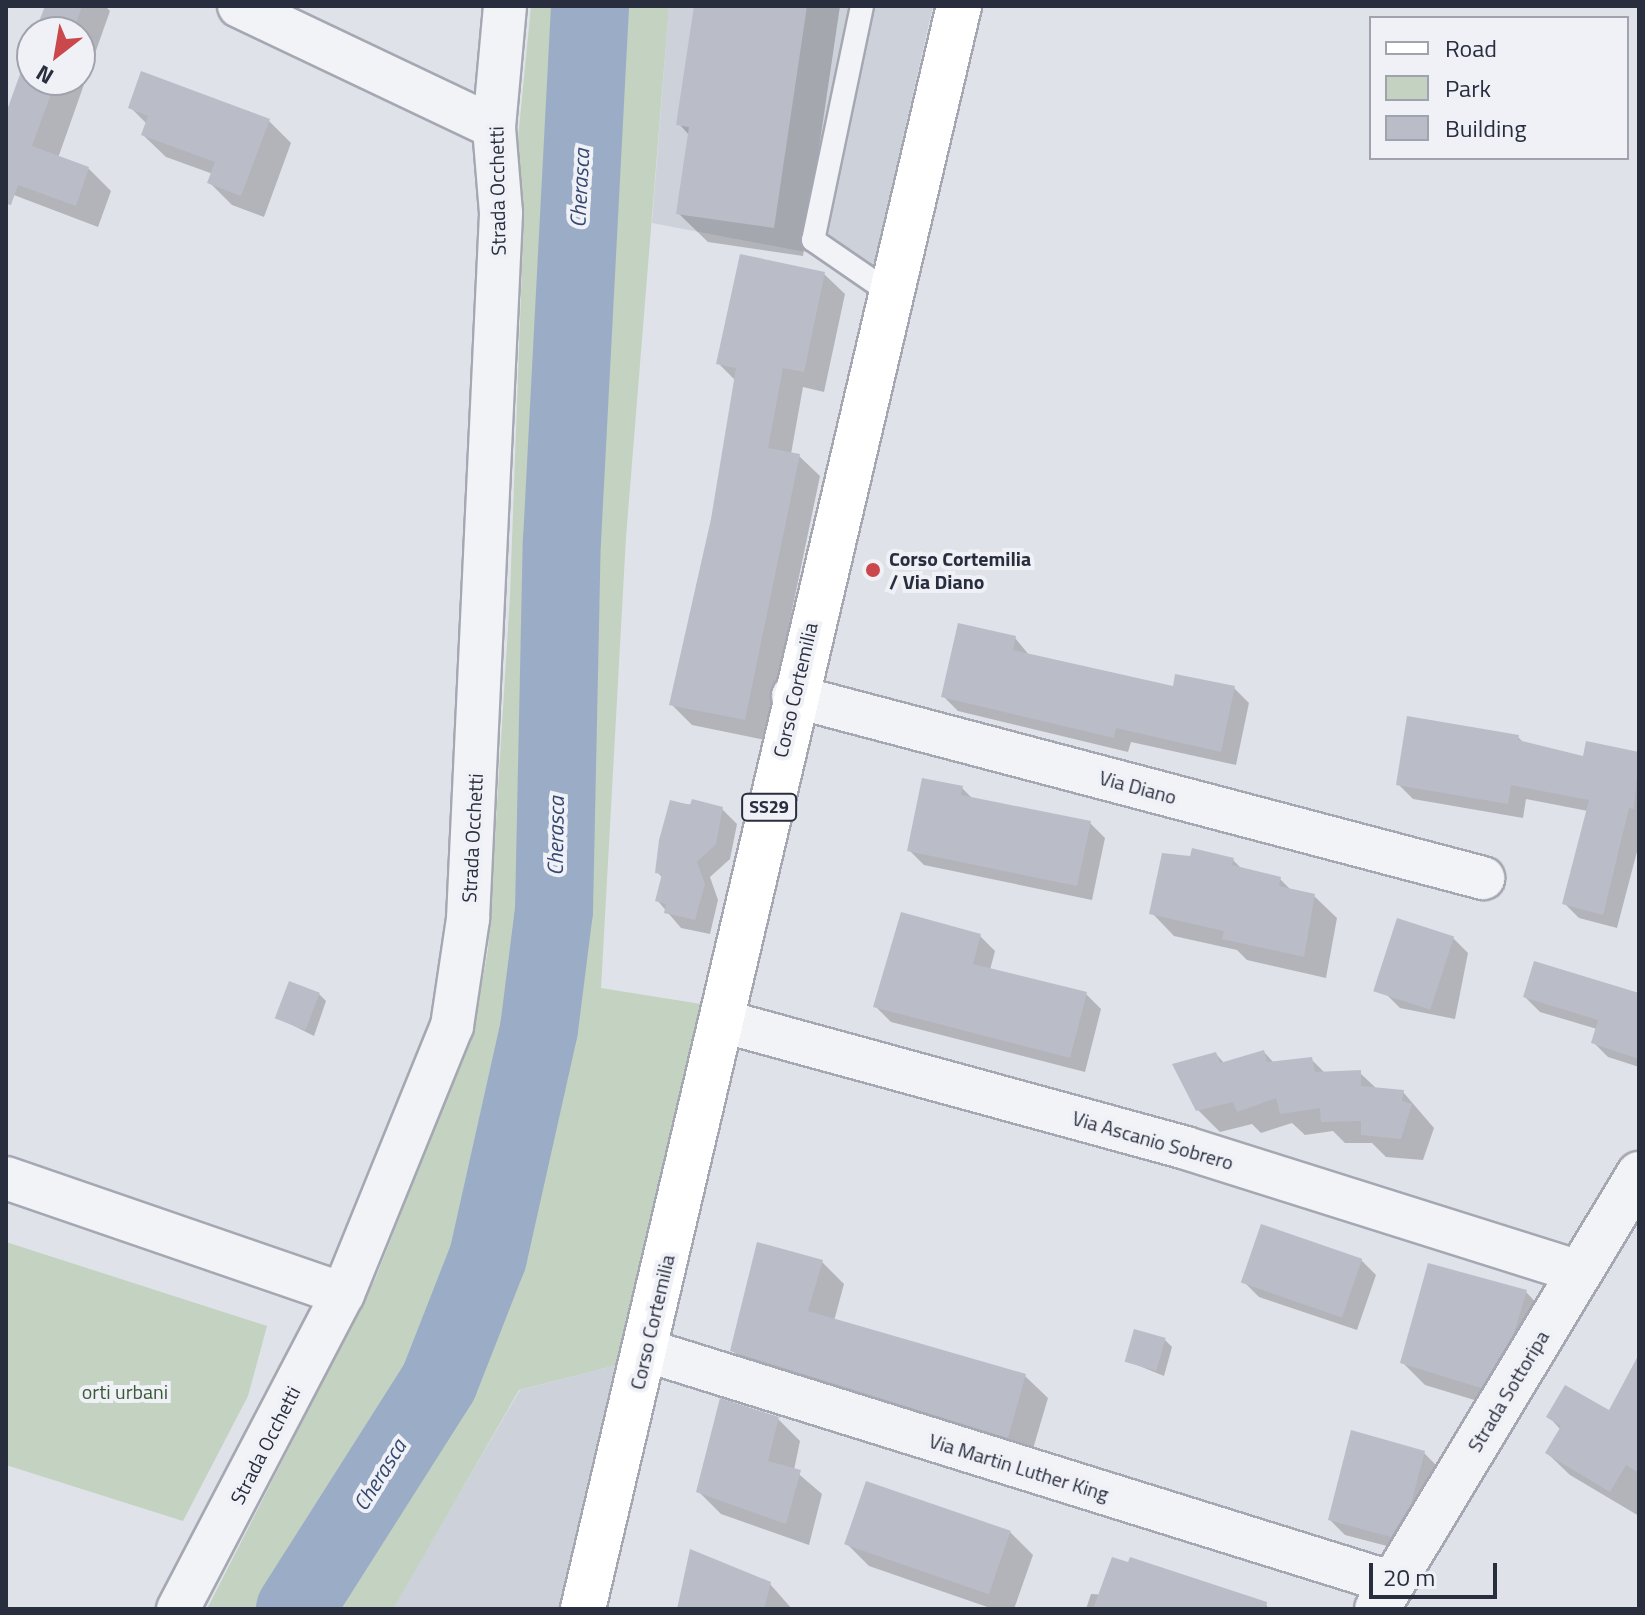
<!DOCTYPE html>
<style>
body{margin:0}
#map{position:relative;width:1645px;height:1615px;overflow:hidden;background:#dfe2e8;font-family:"Titillium Web",sans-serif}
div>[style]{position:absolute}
.built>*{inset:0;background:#cdd1da}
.green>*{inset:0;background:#c3d2c1}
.shadow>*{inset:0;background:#0003}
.river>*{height:78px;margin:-39px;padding:0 39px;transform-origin:39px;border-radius:39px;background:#9bacc7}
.building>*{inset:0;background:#babdc8;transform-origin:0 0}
.roads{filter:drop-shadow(2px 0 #a5a8b2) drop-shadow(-2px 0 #a5a8b2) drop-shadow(0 2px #a5a8b2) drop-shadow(0 -2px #a5a8b2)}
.service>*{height:22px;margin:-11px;padding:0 11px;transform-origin:11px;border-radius:11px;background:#f2f3f7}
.minor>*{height:42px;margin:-21px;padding:0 21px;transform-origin:21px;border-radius:21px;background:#f2f3f7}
.tertiary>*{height:44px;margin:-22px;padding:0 22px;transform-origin:22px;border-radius:22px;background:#f2f3f7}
.primary>*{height:44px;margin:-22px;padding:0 22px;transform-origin:22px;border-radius:22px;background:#fff}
.dots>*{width:22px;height:22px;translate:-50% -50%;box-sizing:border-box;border:4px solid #eff1f6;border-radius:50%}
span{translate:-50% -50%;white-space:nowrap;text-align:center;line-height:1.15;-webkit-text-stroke:8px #eff1f6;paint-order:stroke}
.shield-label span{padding:2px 6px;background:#eff1f6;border:2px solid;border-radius:6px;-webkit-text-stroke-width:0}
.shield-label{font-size:18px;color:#292e3f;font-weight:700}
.street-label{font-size:20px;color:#292e3f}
.poi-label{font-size:20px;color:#292e3f;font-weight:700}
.left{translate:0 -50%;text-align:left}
.park-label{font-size:20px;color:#395a36}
.water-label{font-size:22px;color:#344872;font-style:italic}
.frame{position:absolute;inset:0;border:8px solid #292e3f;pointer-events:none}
.legend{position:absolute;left:1369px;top:16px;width:260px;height:144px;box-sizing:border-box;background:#eff1f6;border:2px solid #a0a3ad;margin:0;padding:10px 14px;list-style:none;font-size:24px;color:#292e3f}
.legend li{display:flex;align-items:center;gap:16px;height:40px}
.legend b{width:40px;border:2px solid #a0a3ad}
.north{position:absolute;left:16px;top:16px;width:80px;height:80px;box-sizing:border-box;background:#eff1f6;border:2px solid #a0a3ad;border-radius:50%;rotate:211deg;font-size:22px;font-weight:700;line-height:32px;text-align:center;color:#292e3f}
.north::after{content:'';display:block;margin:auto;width:28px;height:36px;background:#ca474c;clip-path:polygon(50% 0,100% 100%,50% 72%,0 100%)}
.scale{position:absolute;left:1369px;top:1563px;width:128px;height:36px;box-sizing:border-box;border:4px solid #292e3f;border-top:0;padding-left:10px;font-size:24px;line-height:28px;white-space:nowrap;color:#292e3f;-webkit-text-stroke:6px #eff1f6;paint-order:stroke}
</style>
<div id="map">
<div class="built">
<div style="clip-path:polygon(669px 6px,933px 6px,874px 265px,652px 223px)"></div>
<div style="clip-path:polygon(621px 1364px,562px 1609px,392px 1609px,520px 1390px)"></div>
</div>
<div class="green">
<div style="clip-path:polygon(531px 6px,669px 6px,626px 537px,601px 988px,707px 1005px,621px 1364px,519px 1390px,393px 1609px,207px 1609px,376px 1277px,473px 1031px,488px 950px,510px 596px,524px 212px,516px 159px)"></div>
<div style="clip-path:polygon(6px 1242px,267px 1326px,248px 1396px,183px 1521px,6px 1465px)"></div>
</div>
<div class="shadow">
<div style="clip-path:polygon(47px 6px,105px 6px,110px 11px,58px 158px,88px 168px,111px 191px,98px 227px,6px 192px,6px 119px,32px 47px,32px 80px,80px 80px,80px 32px,37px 32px)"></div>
<div style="clip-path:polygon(696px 6px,840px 6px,803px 256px,708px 242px,678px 213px,690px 136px,679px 124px)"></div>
<div style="clip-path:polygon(130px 107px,269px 121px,291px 143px,264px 217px,232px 205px,210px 183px,213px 174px,166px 157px,143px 135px,147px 124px)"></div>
<div style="clip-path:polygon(824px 274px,845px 294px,824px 392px,803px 387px,791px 454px,799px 456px,820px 476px,765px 740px,692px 725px,671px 704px,713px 520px,736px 381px,718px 363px)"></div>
<div style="clip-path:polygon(1015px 638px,1030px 656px,1174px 688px,1234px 688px,1249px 703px,1236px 765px,1131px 742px,1128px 752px,958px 711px,943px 696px)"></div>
<div style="clip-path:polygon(1518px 737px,1525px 744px,1585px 759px,1588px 744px,1639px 754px,1639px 844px,1617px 928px,1579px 918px,1564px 903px,1588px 811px,1526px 799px,1523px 818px,1413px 799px,1398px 784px)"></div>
<div style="clip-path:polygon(962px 788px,973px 799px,1090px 823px,1105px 838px,1092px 900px,924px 865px,909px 850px)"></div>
<div style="clip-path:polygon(671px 802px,722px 809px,737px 824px,730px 859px,710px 877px,718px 900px,710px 934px,681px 928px,657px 900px,663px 878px,657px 872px)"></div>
<div style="clip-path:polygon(1233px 860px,1243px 870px,1280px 879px,1292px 891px,1314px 896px,1337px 918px,1326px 978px,1247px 960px,1237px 950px,1174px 936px,1152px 913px)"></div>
<div style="clip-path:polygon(980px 936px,995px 951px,990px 970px,1086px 994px,1101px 1009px,1085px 1072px,891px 1022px,876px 1007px)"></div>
<div style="clip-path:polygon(1453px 938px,1468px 953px,1455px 1019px,1400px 1008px,1385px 993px)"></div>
<div style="clip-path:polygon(319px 994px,326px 1001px,314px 1036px,278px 1018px)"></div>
<div style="clip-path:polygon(1639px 995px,1639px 1067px,1608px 1057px,1593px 1042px,1597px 1029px,1540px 1012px,1525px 997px)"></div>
<div style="clip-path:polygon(1264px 1052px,1274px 1063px,1311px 1059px,1326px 1074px,1360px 1073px,1377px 1089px,1403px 1092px,1434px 1128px,1423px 1160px,1386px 1157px,1372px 1143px,1345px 1143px,1333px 1131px,1305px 1135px,1292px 1123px,1261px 1133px,1252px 1124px,1220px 1132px,1198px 1110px,1216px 1054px,1225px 1064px)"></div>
<div style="clip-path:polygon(1361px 1260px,1376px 1275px,1357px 1330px,1259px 1297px,1244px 1282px)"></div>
<div style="clip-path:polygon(822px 1262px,844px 1284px,834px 1321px,1025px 1376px,1048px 1398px,1030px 1459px,755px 1373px,733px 1351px)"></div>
<div style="clip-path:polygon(1526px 1292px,1548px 1315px,1504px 1409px,1425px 1385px,1402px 1362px)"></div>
<div style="clip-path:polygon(1165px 1340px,1172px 1347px,1164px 1376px,1127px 1361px)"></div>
<div style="clip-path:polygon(1639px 1408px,1639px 1516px,1570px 1475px,1547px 1453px,1561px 1430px,1549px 1417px)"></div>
<div style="clip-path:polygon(778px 1419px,800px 1441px,794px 1470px,822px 1494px,809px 1545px,721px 1514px,699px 1492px)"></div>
<div style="clip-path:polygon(1424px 1453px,1439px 1468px,1406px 1551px,1345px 1535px,1330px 1520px)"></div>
<div style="clip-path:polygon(867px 1483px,1010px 1532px,1033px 1555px,1014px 1609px,993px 1609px,869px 1566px,846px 1543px)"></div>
<div style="clip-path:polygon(770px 1584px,792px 1609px,679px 1609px)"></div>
<div style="clip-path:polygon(1091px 1594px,1266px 1605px,1269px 1609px,1086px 1609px)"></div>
</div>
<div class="river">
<div style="left:295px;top:1609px;width:269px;rotate:-57.6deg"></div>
<div style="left:439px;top:1382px;width:134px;rotate:-68.6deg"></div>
<div style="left:488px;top:1257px;width:234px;rotate:-77.4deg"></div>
<div style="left:539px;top:1029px;width:119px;rotate:-82.8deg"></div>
<div style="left:554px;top:911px;width:370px;rotate:-88.8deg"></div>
<div style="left:562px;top:541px;width:536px;rotate:-87deg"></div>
</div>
<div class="building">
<div style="clip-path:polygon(45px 6px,82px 6px,73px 32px,35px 32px)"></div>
<div style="clip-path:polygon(694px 6px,807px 6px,774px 228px,676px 214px,689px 127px,676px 125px)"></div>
<div style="clip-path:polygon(32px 41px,32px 80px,56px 80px,32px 146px,89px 167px,76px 206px,18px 185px,11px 205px,6px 204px,6px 113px)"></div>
<div style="clip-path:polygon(141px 71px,270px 119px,241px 196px,207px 183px,215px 162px,141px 135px,148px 116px,128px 108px)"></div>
<div style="clip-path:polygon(740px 254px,825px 272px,804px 372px,783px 368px,768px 448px,800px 454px,745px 720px,669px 705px,711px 519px,736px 368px,716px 364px)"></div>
<div style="clip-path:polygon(958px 623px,1016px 636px,1013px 650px,1173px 686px,1175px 674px,1235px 686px,1221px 752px,1116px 728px,1114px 738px,941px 697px)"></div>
<div style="clip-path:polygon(1407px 716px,1519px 735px,1518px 740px,1583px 756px,1586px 741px,1639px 752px,1634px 809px,1629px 808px,1603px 915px,1562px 904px,1589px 800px,1511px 785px,1508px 804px,1396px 785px)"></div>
<div style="clip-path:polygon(922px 778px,963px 786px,961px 795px,1091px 821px,1077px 886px,907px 851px)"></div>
<div style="clip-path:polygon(692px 799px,723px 807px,716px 844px,697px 862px,705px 884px,695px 920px,664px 913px,666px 904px,655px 901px,662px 874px,655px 873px,659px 840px,670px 800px,690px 805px)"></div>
<div style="clip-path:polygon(1192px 848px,1234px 858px,1232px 865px,1281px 877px,1279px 886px,1315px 894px,1304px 957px,1222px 939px,1224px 931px,1149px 914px,1162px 853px,1190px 856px)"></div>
<div style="clip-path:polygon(901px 912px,981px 934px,973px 964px,1087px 992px,1070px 1058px,873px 1007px)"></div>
<div style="left:1397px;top:918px;width:60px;height:77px;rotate:18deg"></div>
<div style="clip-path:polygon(1534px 961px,1639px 993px,1639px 1059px,1591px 1043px,1598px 1020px,1523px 997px)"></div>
<div style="left:289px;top:981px;width:33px;height:40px;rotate:21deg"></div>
<div style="clip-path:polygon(1264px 1050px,1267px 1062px,1312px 1057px,1315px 1072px,1361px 1070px,1361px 1086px,1404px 1090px,1402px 1101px,1412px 1104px,1401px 1139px,1361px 1135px,1361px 1121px,1321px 1122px,1320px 1108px,1280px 1114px,1276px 1098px,1237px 1112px,1233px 1102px,1196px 1111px,1172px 1064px,1216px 1052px,1220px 1063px)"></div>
<div style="left:1261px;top:1224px;width:107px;height:62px;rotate:19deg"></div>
<div style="clip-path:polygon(757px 1242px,823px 1260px,808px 1311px,1026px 1374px,1008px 1438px,730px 1351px)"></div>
<div style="clip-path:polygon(1428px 1263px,1527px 1290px,1514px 1333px,1481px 1388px,1400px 1363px)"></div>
<div style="left:1134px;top:1329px;width:33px;height:34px;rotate:16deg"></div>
<div style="clip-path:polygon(1639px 1354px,1639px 1473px,1626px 1465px,1610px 1492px,1545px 1453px,1561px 1426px,1546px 1417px,1565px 1385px,1609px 1410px)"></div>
<div style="clip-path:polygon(720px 1398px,779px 1417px,768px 1461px,801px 1470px,786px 1524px,696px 1492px)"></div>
<div style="clip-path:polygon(1351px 1430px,1425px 1451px,1411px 1504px,1391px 1537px,1328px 1520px)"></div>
<div style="left:866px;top:1481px;width:153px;height:67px;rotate:19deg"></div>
<div style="clip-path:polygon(690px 1549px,771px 1582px,764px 1609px,677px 1609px)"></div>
<div style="clip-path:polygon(1112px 1557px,1128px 1562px,1130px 1557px,1267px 1602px,1266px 1609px,1093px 1609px)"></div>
</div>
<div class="roads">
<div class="service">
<div style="left:862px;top:6px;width:239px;rotate:101.8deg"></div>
<div style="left:813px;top:240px;width:93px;rotate:34.5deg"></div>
</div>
<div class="minor">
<div style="left:239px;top:6px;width:282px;rotate:25.4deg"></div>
<div style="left:793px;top:696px;width:714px;rotate:14.78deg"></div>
<div style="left:722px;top:1021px;width:481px;rotate:15.3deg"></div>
<div style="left:1186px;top:1148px;width:413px;rotate:17.5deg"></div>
<div style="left:6px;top:1178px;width:356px;rotate:19deg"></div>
<div style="left:645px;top:1350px;width:783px;rotate:17.3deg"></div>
<div style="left:178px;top:1609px;width:356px;rotate:-62.4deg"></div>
<div style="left:343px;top:1294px;width:289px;rotate:-67.9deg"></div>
<div style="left:452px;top:1026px;width:108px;rotate:-81.5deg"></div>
<div style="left:468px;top:919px;width:707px;rotate:-87.32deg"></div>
<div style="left:501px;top:213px;width:86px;rotate:-94.7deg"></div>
<div style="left:494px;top:127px;width:121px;rotate:-84.8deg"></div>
</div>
<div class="tertiary">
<div style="left:1377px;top:1609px;width:508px;rotate:-58.94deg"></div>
</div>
<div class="primary">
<div style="left:583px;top:1609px;width:1647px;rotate:-76.8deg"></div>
</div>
</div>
<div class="dots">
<div style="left:873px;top:570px;background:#ca474c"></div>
</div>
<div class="shield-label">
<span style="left:769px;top:807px">SS29</span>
</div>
<div class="street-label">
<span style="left:497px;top:191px;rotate:-91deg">Strada Occhetti</span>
<span style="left:795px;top:690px;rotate:-77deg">Corso Cortemilia</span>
<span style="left:1138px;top:787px;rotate:15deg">Via Diano</span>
<span style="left:472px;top:838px;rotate:-87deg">Strada Occhetti</span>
<span style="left:1153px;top:1140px;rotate:16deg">Via Ascanio Sobrero</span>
<span style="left:652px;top:1322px;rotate:-77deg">Corso Cortemilia</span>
<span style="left:1508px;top:1391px;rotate:-59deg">Strada Sottoripa</span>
<span style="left:265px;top:1445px;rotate:-63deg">Strada Occhetti</span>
<span style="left:1019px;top:1467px;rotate:17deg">Via Martin Luther King</span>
</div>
<div class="poi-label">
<span class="left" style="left:889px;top:570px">Corso Cortemilia<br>/ Via Diano</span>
</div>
<div class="park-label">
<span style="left:125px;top:1391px">orti urbani</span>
</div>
<div class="water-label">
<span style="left:580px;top:188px;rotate:-87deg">Cherasca</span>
<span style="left:556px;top:836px;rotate:-89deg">Cherasca</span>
<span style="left:380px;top:1475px;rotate:-58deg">Cherasca</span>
</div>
<div class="frame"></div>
<ul class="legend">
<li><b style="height:10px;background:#fff"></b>Road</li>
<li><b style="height:22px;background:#c3d2c1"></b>Park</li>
<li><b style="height:22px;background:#babdc8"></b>Building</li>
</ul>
<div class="north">N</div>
<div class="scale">20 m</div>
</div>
